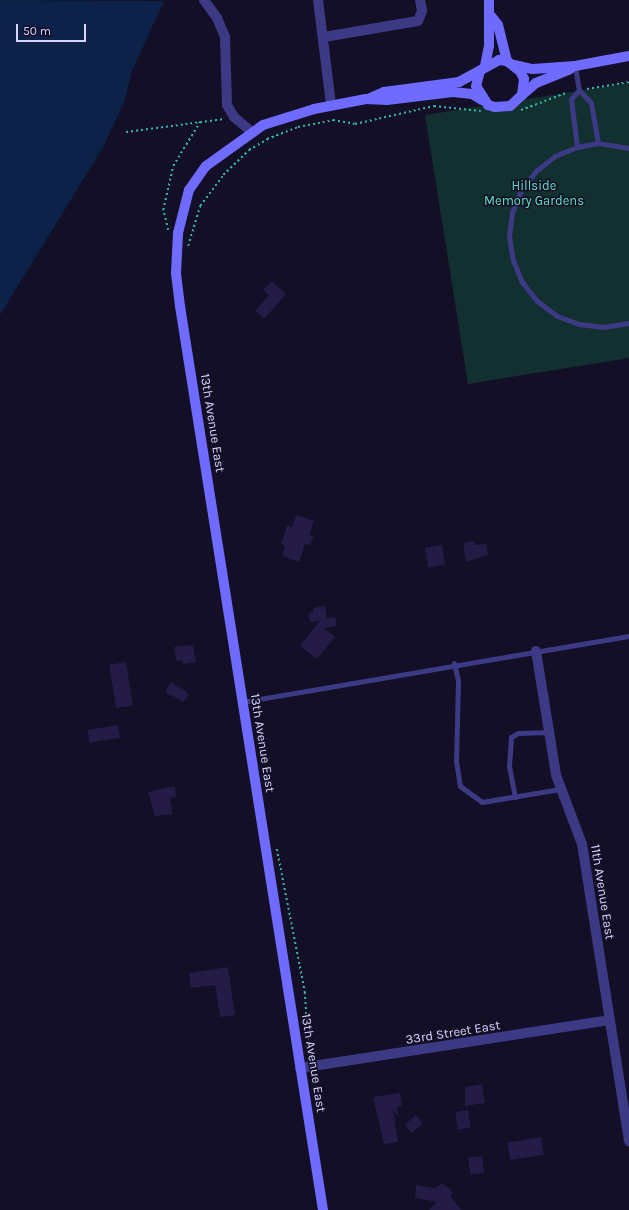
<!DOCTYPE html>
<style>
body{margin:0}
#map{position:relative;width:629px;height:1210px;overflow:hidden;background:#130f26;font-family:Karla,sans-serif}
div>[style]{position:absolute}
.green>*{inset:0;background:#12302f}
.water>*{inset:0;background:#0c2248}
.building>*{inset:0;background:#241b47;transform-origin:0 0}
.path>*{height:1.5px;margin-top:-0.75px;transform-origin:0;background:repeating-linear-gradient(90deg,#2fb8b0 0 2px,transparent 0 5px)}
.lane>*{height:5px;margin:-2.5px;padding:0 2.5px;transform-origin:2.5px;border-radius:2.5px;background:#3d3a85}
.street>*{height:10px;margin:-5px;padding:0 5px;transform-origin:5px;border-radius:5px;background:#3d3a85}
.secondary>*{height:10px;margin:-5px;padding:0 5px;transform-origin:5px;border-radius:5px;background:#6f6bff}
span{translate:-50% -50%;white-space:nowrap;text-align:center;line-height:1.15;-webkit-text-stroke:3px #130f26;paint-order:stroke}
.park-label{font-size:13px;color:#5fe0c0}
.street-label{font-size:13px;color:#d9d4ff}
.scale{position:absolute;left:16px;top:24px;width:70px;height:18px;box-sizing:border-box;border:2px solid #d9d4ff;border-top:0;padding-left:5px;font-size:12px;line-height:14px;white-space:nowrap;color:#d9d4ff;-webkit-text-stroke:3px #130f26;paint-order:stroke}
</style>
<div id="map">
<div class="green">
<div style="clip-path:polygon(629px 83px,629px 358px,468px 384px,425px 115px)"></div>
</div>
<div class="water">
<div style="clip-path:polygon(0 0,164px 1px,132px 71px,124px 103px,102px 149px,0 315px)"></div>
</div>
<div class="building">
<div style="clip-path:polygon(272px 281px,286px 294px,264px 319px,255px 311px,269px 295px,263px 290px)"></div>
<div style="clip-path:polygon(296px 515px,314px 521px,309px 535px,314px 536px,310px 545px,305px 544px,299px 562px,282px 556px,285px 546px,281px 544px,287px 525px,292px 527px)"></div>
<div style="clip-path:polygon(474px 541px,475px 545px,486px 544px,488px 555px,466px 562px,463px 543px)"></div>
<div style="left:442px;top:545px;width:20px;height:17px;rotate:81deg"></div>
<div style="clip-path:polygon(325px 606px,327px 618px,335px 617px,337px 626px,324px 628px,335px 637px,317px 659px,300px 646px,320px 621px,310px 622px,308px 613px,314px 612px,313px 608px)"></div>
<div style="clip-path:polygon(193px 645px,196px 662px,183px 664px,183px 660px,176px 661px,174px 647px)"></div>
<div style="left:126px;top:662px;width:44px;height:17px;rotate:81deg"></div>
<div style="clip-path:polygon(171px 682px,186px 691px,188px 696px,184px 702px,165px 692px)"></div>
<div style="left:118px;top:725px;width:13px;height:31px;rotate:81deg"></div>
<div style="clip-path:polygon(175px 786px,176px 797px,170px 798px,173px 814px,155px 816px,148px 792px)"></div>
<div style="clip-path:polygon(228px 967px,235px 1015px,220px 1017px,215px 985px,191px 988px,189px 973px)"></div>
<div style="clip-path:polygon(482px 1084px,485px 1103px,465px 1106px,465px 1087px)"></div>
<div style="clip-path:polygon(400px 1093px,402px 1106px,397px 1107px,398px 1117px,393px 1110px,398px 1142px,384px 1144px,373px 1097px)"></div>
<div style="left:468px;top:1110px;width:18px;height:13px;rotate:81deg"></div>
<div style="left:416px;top:1115px;width:11px;height:15px;rotate:49deg"></div>
<div style="left:541px;top:1137px;width:18px;height:34px;rotate:81deg"></div>
<div style="left:482px;top:1156px;width:17px;height:14px;rotate:83deg"></div>
<div style="clip-path:polygon(442px 1183px,449px 1188px,453px 1194px,450px 1196px,461px 1210px,429px 1210px,437px 1202px,415px 1198px,416px 1185px,435px 1188px)"></div>
</div>
<div class="path">
<div style="left:587px;top:89px;width:43px;rotate:-9.5deg"></div>
<div style="left:521px;top:110px;width:48px;rotate:-20.7deg"></div>
<div style="left:126px;top:132px;width:99px;rotate:-7.6deg"></div>
<div style="left:168px;top:230px;width:21px;rotate:-104deg"></div>
<div style="left:163px;top:210px;width:45px;rotate:-77.2deg"></div>
<div style="left:173px;top:166px;width:52px;rotate:-58.5deg"></div>
<div style="left:188px;top:246px;width:42px;rotate:-73.3deg"></div>
<div style="left:200px;top:206px;width:39px;rotate:-53deg"></div>
<div style="left:223px;top:175px;width:36px;rotate:-44deg"></div>
<div style="left:249px;top:150px;width:21px;rotate:-31deg"></div>
<div style="left:267px;top:139px;width:33px;rotate:-21deg"></div>
<div style="left:298px;top:127px;width:36px;rotate:-11deg"></div>
<div style="left:333px;top:120px;width:22px;rotate:10deg"></div>
<div style="left:355px;top:124px;width:81px;rotate:-12.8deg"></div>
<div style="left:434px;top:106px;width:47px;rotate:6.1deg"></div>
<div style="left:277px;top:849px;width:146px;rotate:78.9deg"></div>
<div style="left:305px;top:992px;width:60px;rotate:86.2deg"></div>
</div>
<div class="lane">
<div style="left:575px;top:66px;width:24px;rotate:81deg"></div>
<div style="left:579px;top:90px;width:18px;rotate:47deg"></div>
<div style="left:591px;top:103px;width:41px;rotate:80.1deg"></div>
<div style="left:577px;top:147px;width:48px;rotate:-97.1deg"></div>
<div style="left:571px;top:99px;width:12px;rotate:-48deg"></div>
<div style="left:629px;top:148px;width:31px;rotate:-171deg"></div>
<div style="left:598px;top:143px;width:21px;rotate:169deg"></div>
<div style="left:577px;top:147px;width:24px;rotate:158deg"></div>
<div style="left:555px;top:156px;width:24px;rotate:142deg"></div>
<div style="left:536px;top:171px;width:24px;rotate:128deg"></div>
<div style="left:521px;top:190px;width:24px;rotate:112deg"></div>
<div style="left:512px;top:212px;width:24px;rotate:97deg"></div>
<div style="left:509px;top:236px;width:24px;rotate:81deg"></div>
<div style="left:513px;top:260px;width:24px;rotate:68deg"></div>
<div style="left:522px;top:282px;width:24px;rotate:52deg"></div>
<div style="left:537px;top:301px;width:25px;rotate:37deg"></div>
<div style="left:557px;top:316px;width:23px;rotate:20deg"></div>
<div style="left:579px;top:324px;width:24px;rotate:7deg"></div>
<div style="left:603px;top:327px;width:26px;rotate:-9deg"></div>
<div style="left:454px;top:663px;width:18px;rotate:77deg"></div>
<div style="left:458px;top:681px;width:80px;rotate:91.4deg"></div>
<div style="left:456px;top:761px;width:25px;rotate:81deg"></div>
<div style="left:460px;top:786px;width:27px;rotate:36deg"></div>
<div style="left:482px;top:802px;width:79px;rotate:-9.5deg"></div>
<div style="left:242px;top:702px;width:393px;rotate:-9.7deg"></div>
<div style="left:515px;top:797px;width:32px;rotate:-101deg"></div>
<div style="left:509px;top:766px;width:29px;rotate:-86deg"></div>
<div style="left:511px;top:737px;width:8px;rotate:-30deg"></div>
<div style="left:518px;top:733px;width:31px;rotate:-2deg"></div>
</div>
<div class="street">
<div style="left:204px;top:0;width:22px;rotate:54deg"></div>
<div style="left:217px;top:18px;width:21px;rotate:67deg"></div>
<div style="left:225px;top:37px;width:68px;rotate:88.3deg"></div>
<div style="left:227px;top:105px;width:14px;rotate:60deg"></div>
<div style="left:234px;top:117px;width:23px;rotate:40deg"></div>
<div style="left:318px;top:0;width:106px;rotate:82.9deg"></div>
<div style="left:324px;top:37px;width:95px;rotate:-9.7deg"></div>
<div style="left:418px;top:21px;width:11px;rotate:-68deg"></div>
<div style="left:422px;top:11px;width:11px;rotate:-100deg"></div>
<div style="left:536px;top:651px;width:126px;rotate:80.8deg"></div>
<div style="left:556px;top:775px;width:74px;rotate:69.4deg"></div>
<div style="left:582px;top:844px;width:301px;rotate:81deg"></div>
<div style="left:300px;top:1068px;width:313px;rotate:-8.8deg"></div>
</div>
<div class="secondary">
<div style="left:491px;top:16px;width:11px;rotate:52deg"></div>
<div style="left:498px;top:25px;width:37px;rotate:76deg"></div>
<div style="left:515px;top:65px;width:18px;rotate:13deg"></div>
<div style="left:533px;top:69px;width:42px;rotate:-4.1deg"></div>
<div style="left:575px;top:66px;width:55px;rotate:-10.5deg"></div>
<div style="left:485px;top:66px;width:20px;rotate:-79deg"></div>
<div style="left:489px;top:46px;width:46px;rotate:-90deg"></div>
<div style="left:522px;top:95px;width:18px;rotate:-41deg"></div>
<div style="left:536px;top:83px;width:37px;rotate:-22deg"></div>
<div style="left:370px;top:98px;width:15px;rotate:-23deg"></div>
<div style="left:384px;top:92px;width:76px;rotate:-7.6deg"></div>
<div style="left:459px;top:82px;width:46px;rotate:-28.8deg"></div>
<div style="left:499px;top:60px;width:8px;rotate:7deg"></div>
<div style="left:507px;top:61px;width:16px;rotate:38deg"></div>
<div style="left:520px;top:71px;width:9px;rotate:63deg"></div>
<div style="left:524px;top:79px;width:16px;rotate:97deg"></div>
<div style="left:522px;top:95px;width:16px;rotate:137deg"></div>
<div style="left:510px;top:106px;width:15px;rotate:176deg"></div>
<div style="left:495px;top:107px;width:7px;rotate:-164deg"></div>
<div style="left:488px;top:105px;width:22px;rotate:-122deg"></div>
<div style="left:476px;top:86px;width:16px;rotate:-75deg"></div>
<div style="left:323px;top:1210px;width:915px;rotate:-98.99deg"></div>
<div style="left:180px;top:306px;width:33px;rotate:-97deg"></div>
<div style="left:176px;top:273px;width:40px;rotate:-87.1deg"></div>
<div style="left:178px;top:233px;width:44px;rotate:-75.7deg"></div>
<div style="left:189px;top:190px;width:29px;rotate:-55deg"></div>
<div style="left:206px;top:166px;width:70px;rotate:-35.7deg"></div>
<div style="left:263px;top:125px;width:53px;rotate:-17.4deg"></div>
<div style="left:314px;top:109px;width:53px;rotate:-10.9deg"></div>
<div style="left:366px;top:99px;width:21px;rotate:3deg"></div>
<div style="left:387px;top:100px;width:66px;rotate:-6.9deg"></div>
<div style="left:453px;top:92px;width:19px;rotate:6deg"></div>
<div style="left:472px;top:94px;width:12px;rotate:31deg"></div>
</div>
<div class="park-label">
<span style="left:534px;top:194px">Hillside<br>Memory Gardens</span>
</div>
<div class="street-label">
<span style="left:212px;top:423px;rotate:81deg">13th Avenue East</span>
<span style="left:262px;top:743px;rotate:81deg">13th Avenue East</span>
<span style="left:602px;top:892px;rotate:81deg">11th Avenue East</span>
<span style="left:453px;top:1033px;rotate:-9deg">33rd Street East</span>
<span style="left:313px;top:1063px;rotate:81deg">13th Avenue East</span>
</div>
<div class="scale">50 m</div>
</div>
